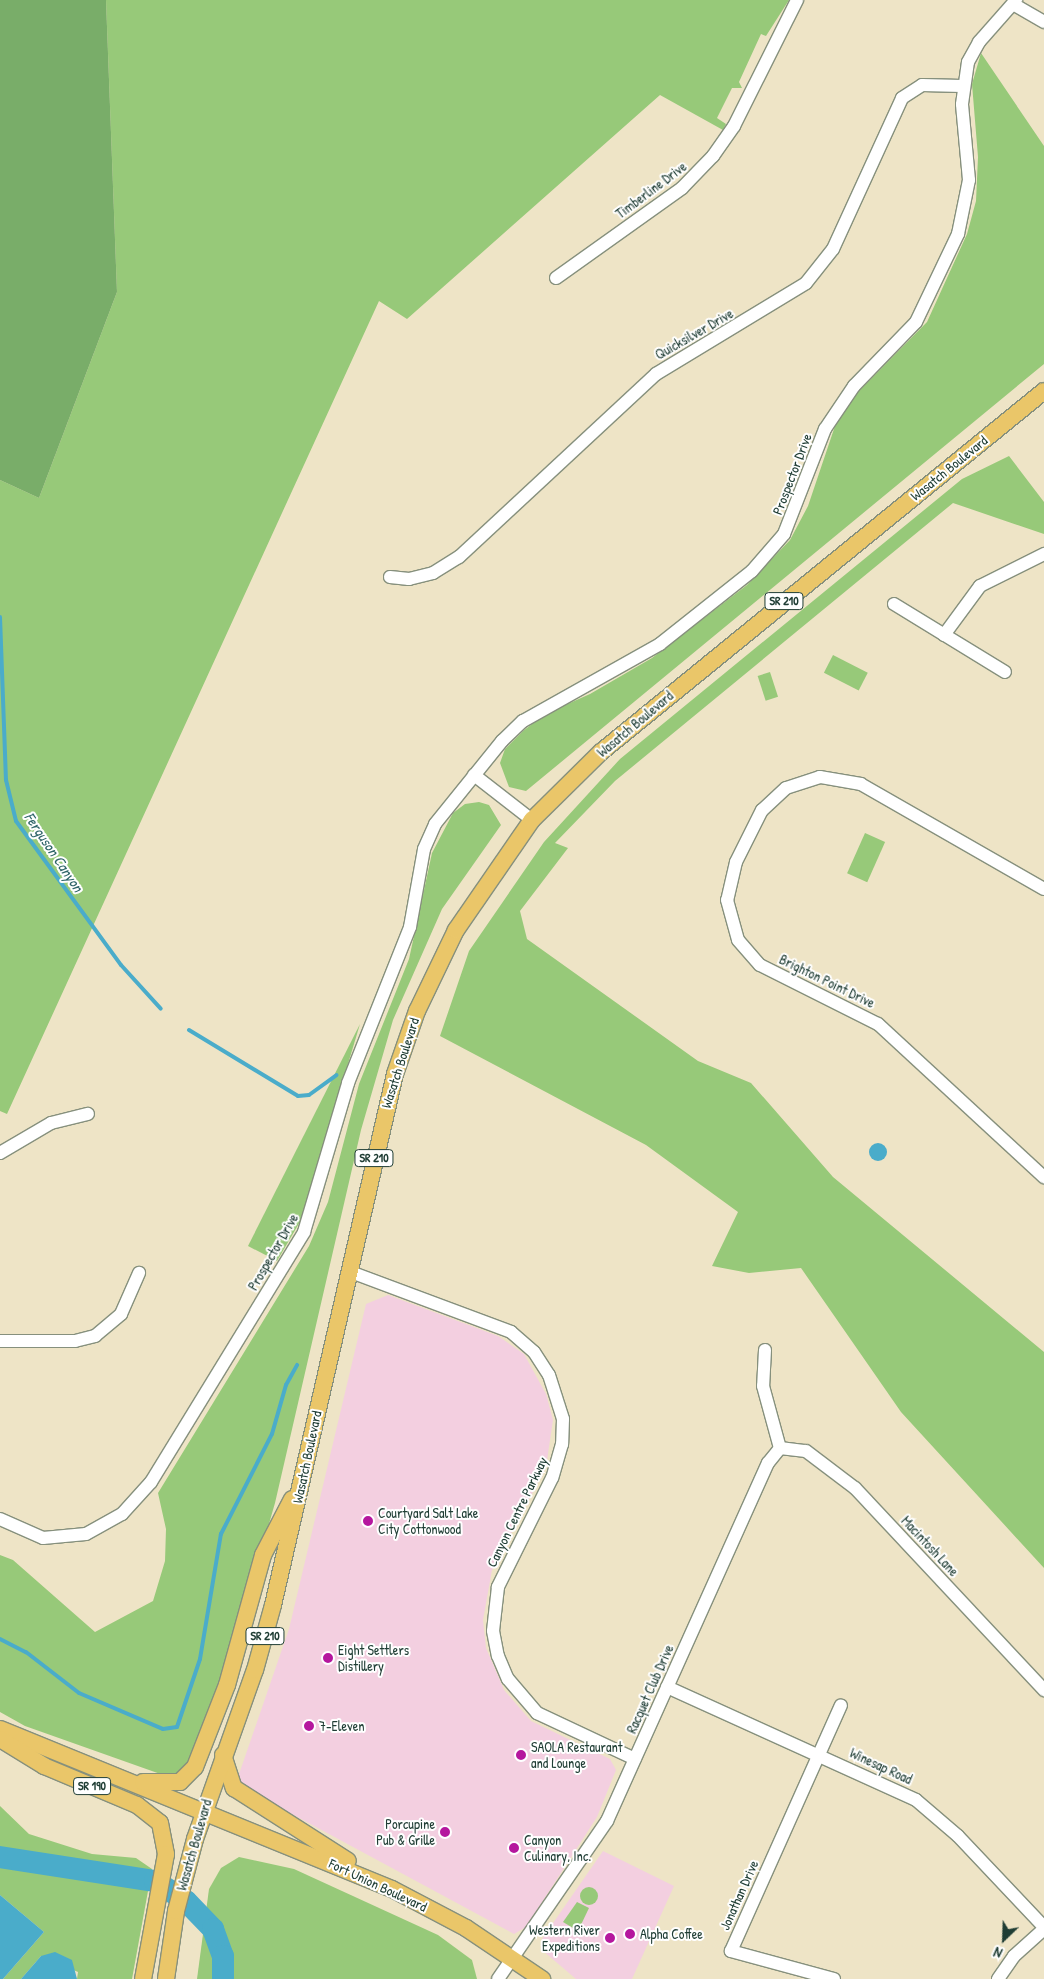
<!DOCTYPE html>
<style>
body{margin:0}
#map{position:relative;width:1044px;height:1979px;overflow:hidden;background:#eee4c6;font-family:"Patrick Hand",sans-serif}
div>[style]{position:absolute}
.built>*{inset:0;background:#f3cfe0}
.green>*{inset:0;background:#97c979;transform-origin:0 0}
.round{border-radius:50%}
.forest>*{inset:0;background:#79ad69}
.water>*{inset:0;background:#4aacca}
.stream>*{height:4px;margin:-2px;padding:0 2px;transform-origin:2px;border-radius:2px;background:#4aacca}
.river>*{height:22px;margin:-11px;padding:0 11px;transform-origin:11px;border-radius:11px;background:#4aacca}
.roads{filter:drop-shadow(1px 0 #86907d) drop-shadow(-1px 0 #86907d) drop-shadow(0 1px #86907d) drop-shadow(0 -1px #86907d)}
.minor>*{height:12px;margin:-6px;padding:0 6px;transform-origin:6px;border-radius:6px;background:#fff}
.major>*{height:16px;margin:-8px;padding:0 8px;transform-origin:8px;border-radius:8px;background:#eac669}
.dots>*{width:14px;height:14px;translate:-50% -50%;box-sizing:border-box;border:2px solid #fff;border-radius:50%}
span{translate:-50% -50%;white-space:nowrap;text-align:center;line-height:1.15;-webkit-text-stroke:4px #fff;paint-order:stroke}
.shield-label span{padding:1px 4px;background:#fff;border:1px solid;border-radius:4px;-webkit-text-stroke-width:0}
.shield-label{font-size:12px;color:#1f3d34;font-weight:700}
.street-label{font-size:14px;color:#1f3d34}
.poi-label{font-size:14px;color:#1f3d34}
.left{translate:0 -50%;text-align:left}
.right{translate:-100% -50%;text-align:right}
.water-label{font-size:15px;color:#2e6468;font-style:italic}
.north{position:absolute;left:979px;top:1914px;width:50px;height:50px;-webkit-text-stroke:4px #fff;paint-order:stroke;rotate:204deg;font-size:14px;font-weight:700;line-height:20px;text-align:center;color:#1f3d34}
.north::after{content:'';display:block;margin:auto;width:18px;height:22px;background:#1f3d34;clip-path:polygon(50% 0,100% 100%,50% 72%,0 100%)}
</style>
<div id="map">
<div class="built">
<div style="clip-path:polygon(388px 1295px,498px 1336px,524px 1354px,546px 1394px,553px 1420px,546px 1467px,492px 1570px,483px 1620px,486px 1648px,504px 1690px,531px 1721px,610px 1759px,616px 1770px,597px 1817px,526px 1927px,514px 1934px,242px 1787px,237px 1780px,289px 1629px,366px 1304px)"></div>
<div style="clip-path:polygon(603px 1851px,674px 1886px,632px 1979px,576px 1979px,542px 1950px,542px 1939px)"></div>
</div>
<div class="green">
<div style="clip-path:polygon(106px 0,789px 0,766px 36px,761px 34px,739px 82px,742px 88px,732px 88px,717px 118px,726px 124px,723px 130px,660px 95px,407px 319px,379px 301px,7px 1114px,0 1111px,0 480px,39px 498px,117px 292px)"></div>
<div style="clip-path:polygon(981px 53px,1044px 146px,1044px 364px,526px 791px,509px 787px,500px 763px,505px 749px,523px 731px,545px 714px,590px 694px,652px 658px,747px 585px,790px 540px,808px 506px,835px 426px,857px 393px,927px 322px,967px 234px,976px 201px,978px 157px,972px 84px)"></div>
<div style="clip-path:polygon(1009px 456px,1044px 502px,1044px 534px,953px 503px,615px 781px,555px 843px,568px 848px,520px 911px,527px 939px,698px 1061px,751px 1083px,833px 1177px,1044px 1352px,1044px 1568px,901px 1412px,801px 1268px,749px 1273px,712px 1266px,738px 1212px,646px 1145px,440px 1036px,469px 951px,544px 842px,620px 759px,962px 479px)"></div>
<div style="left:833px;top:655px;width:39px;height:20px;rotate:27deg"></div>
<div style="left:770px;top:672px;width:26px;height:13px;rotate:72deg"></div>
<div style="clip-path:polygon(479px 802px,489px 805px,501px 825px,442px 909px,393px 1020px,361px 1130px,275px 1503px,223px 1683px,185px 1772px,166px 1776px,25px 1726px,0 1712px,0 1555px,13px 1560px,95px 1632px,153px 1601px,165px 1561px,166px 1529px,158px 1493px,309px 1246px,328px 1202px,359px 1084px,409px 959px,432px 853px,453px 813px,465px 804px)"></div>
<div style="left:865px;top:833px;width:22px;height:44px;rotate:24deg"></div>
<div style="clip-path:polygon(360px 1024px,301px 1220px,277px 1261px,248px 1246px)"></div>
<div style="clip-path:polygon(0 1806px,29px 1834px,92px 1854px,136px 1858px,152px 1869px,132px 1979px,77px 1979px,78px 1972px,41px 1956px,21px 1979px,3px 1979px,44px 1932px,0 1895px)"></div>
<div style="clip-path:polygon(239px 1857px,294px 1869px,438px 1935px,472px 1960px,477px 1979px,197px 1979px,209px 1889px,221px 1868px)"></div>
<div class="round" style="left:580px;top:1887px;width:18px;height:18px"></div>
<div style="clip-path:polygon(577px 1902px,589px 1908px,578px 1931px,563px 1922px)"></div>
</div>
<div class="forest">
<div style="clip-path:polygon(0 0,106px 0,117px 292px,39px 498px,0 480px)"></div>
</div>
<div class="water">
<div class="round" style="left:869px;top:1143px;width:18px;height:18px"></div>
<div style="clip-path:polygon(0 1895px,44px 1932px,3px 1979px,0 1979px)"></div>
<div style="clip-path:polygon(55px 1952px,72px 1960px,77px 1979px,21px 1979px,41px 1956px)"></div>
</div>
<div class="stream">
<div style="left:0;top:617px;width:163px;rotate:87.9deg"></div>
<div style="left:6px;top:780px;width:42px;rotate:76.3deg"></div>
<div style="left:16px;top:821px;width:178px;rotate:53.9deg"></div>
<div style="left:121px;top:965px;width:59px;rotate:47.7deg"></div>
<div style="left:189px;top:1030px;width:127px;rotate:31.2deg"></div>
<div style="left:298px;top:1096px;width:11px;rotate:-5deg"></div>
<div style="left:309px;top:1095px;width:34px;rotate:-36deg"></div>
<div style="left:0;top:1639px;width:29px;rotate:27deg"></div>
<div style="left:26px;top:1652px;width:67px;rotate:37.7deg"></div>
<div style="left:79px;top:1693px;width:91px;rotate:23.2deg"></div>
<div style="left:163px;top:1729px;width:14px;rotate:-8deg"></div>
<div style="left:177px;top:1727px;width:72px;rotate:-71.3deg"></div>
<div style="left:200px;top:1659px;width:127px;rotate:-80.5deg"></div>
<div style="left:221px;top:1534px;width:112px;rotate:-63deg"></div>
<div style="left:272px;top:1434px;width:51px;rotate:-74.1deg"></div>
<div style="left:286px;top:1385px;width:23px;rotate:-61deg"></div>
</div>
<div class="river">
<div style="left:0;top:1857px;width:157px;rotate:8.8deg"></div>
<div style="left:155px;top:1881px;width:37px;rotate:33deg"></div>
<div style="left:186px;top:1901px;width:39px;rotate:46deg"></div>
<div style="left:213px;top:1929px;width:29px;rotate:70deg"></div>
<div style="left:223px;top:1956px;width:23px;rotate:90deg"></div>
</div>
<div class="roads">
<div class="minor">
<div style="left:1013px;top:4px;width:36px;rotate:30deg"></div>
<div style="left:556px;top:278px;width:155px;rotate:-35.5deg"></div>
<div style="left:682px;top:188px;width:45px;rotate:-45.9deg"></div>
<div style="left:713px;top:156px;width:37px;rotate:-55deg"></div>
<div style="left:734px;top:126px;width:141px;rotate:-63.4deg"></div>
<div style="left:390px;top:577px;width:19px;rotate:6deg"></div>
<div style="left:409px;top:579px;width:25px;rotate:-14deg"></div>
<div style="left:433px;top:573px;width:31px;rotate:-32deg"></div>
<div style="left:459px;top:557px;width:269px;rotate:-42.9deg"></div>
<div style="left:656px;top:374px;width:175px;rotate:-31.2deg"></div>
<div style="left:806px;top:283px;width:43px;rotate:-51.5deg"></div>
<div style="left:833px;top:249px;width:166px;rotate:-65.4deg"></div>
<div style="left:902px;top:98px;width:24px;rotate:-33deg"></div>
<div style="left:922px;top:85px;width:40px;rotate:1.4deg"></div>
<div style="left:894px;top:604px;width:130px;rotate:31.5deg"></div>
<div style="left:944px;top:635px;width:61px;rotate:-53.7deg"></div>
<div style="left:980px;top:586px;width:72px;rotate:-26.6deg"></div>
<div style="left:474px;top:775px;width:73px;rotate:37.8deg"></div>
<div style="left:1044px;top:889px;width:211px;rotate:-150.2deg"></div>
<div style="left:861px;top:784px;width:42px;rotate:-170.3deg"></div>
<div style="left:820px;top:777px;width:36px;rotate:162deg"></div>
<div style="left:786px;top:788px;width:33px;rotate:137deg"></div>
<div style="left:762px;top:810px;width:58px;rotate:116.6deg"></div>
<div style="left:736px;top:862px;width:39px;rotate:103deg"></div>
<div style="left:727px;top:900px;width:41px;rotate:74.6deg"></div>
<div style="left:738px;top:940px;width:33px;rotate:49deg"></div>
<div style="left:760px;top:965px;width:132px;rotate:26.6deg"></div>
<div style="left:878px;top:1024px;width:226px;rotate:42.7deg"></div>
<div style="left:0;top:1153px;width:59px;rotate:-30.5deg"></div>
<div style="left:51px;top:1123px;width:38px;rotate:-14deg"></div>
<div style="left:348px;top:1271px;width:174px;rotate:20.5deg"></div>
<div style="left:511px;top:1332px;width:30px;rotate:41deg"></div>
<div style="left:534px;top:1352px;width:27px;rotate:57deg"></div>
<div style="left:549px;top:1375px;width:46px;rotate:72.3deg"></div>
<div style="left:563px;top:1419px;width:25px;rotate:92deg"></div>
<div style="left:562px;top:1444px;width:35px;rotate:106deg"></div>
<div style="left:552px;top:1478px;width:122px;rotate:116.4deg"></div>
<div style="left:498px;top:1587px;width:44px;rotate:96.5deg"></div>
<div style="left:493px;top:1631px;width:25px;rotate:79deg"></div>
<div style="left:498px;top:1656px;width:25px;rotate:67deg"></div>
<div style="left:508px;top:1679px;width:45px;rotate:49.5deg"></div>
<div style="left:537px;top:1713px;width:108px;rotate:25.1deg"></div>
<div style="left:0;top:1341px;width:75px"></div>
<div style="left:75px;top:1341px;width:21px;rotate:-14deg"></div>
<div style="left:95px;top:1336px;width:34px;rotate:-40deg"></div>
<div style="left:121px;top:1314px;width:45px;rotate:-66.3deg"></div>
<div style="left:765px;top:1350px;width:36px;rotate:93deg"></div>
<div style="left:763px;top:1386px;width:64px;rotate:74.7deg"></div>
<div style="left:0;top:1519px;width:47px;rotate:23.8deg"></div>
<div style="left:43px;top:1538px;width:43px;rotate:-5.3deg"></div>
<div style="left:86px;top:1534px;width:41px;rotate:-29.1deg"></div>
<div style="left:122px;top:1514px;width:43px;rotate:-47.8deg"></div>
<div style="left:151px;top:1482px;width:293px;rotate:-58.5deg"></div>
<div style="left:304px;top:1232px;width:155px;rotate:-73.5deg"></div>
<div style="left:348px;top:1083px;width:168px;rotate:-68.3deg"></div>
<div style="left:410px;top:927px;width:79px;rotate:-79.8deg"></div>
<div style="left:424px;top:849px;width:27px;rotate:-66deg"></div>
<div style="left:435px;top:824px;width:107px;rotate:-51.1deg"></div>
<div style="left:502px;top:741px;width:29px;rotate:-44deg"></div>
<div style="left:523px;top:721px;width:157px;rotate:-29.3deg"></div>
<div style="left:660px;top:644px;width:117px;rotate:-38.4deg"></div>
<div style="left:752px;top:571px;width:49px;rotate:-49.1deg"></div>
<div style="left:784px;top:534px;width:113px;rotate:-68.7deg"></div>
<div style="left:825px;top:429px;width:52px;rotate:-56deg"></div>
<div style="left:854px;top:386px;width:89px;rotate:-45.9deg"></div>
<div style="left:916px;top:322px;width:98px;rotate:-64.5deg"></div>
<div style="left:958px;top:234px;width:55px;rotate:-78.5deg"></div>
<div style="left:969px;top:180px;width:76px;rotate:-95.3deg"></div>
<div style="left:962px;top:104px;width:42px;rotate:-81.9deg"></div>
<div style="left:968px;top:62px;width:23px;rotate:-61deg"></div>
<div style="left:979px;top:42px;width:56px;rotate:-48.6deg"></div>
<div style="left:667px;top:1687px;width:273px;rotate:24.4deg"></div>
<div style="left:916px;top:1800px;width:55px;rotate:40.6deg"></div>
<div style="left:958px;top:1836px;width:125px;rotate:46.6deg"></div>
<div style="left:498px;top:1979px;width:192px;rotate:-55.4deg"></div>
<div style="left:607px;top:1821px;width:393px;rotate:-65.8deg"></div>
<div style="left:768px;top:1463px;width:19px;rotate:-51deg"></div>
<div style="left:780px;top:1448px;width:26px;rotate:7deg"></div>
<div style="left:806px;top:1451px;width:61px;rotate:37.1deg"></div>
<div style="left:855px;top:1488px;width:277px;rotate:46.9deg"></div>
<div style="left:834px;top:1979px;width:107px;rotate:-164.8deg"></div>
<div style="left:731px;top:1951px;width:269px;rotate:-65.9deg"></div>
<div style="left:998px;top:1979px;width:28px;rotate:-55deg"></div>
<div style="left:1014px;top:1956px;width:40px;rotate:-42deg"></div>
</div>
<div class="major">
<div style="left:0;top:1729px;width:423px;rotate:22.2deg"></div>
<div style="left:392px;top:1889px;width:84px;rotate:27.8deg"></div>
<div style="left:466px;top:1928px;width:92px;rotate:33.9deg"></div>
<div style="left:0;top:1739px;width:52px;rotate:31.5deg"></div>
<div style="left:44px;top:1766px;width:101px;rotate:22.8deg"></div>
<div style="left:137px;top:1805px;width:29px;rotate:38deg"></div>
<div style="left:160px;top:1823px;width:32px;rotate:79deg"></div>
<div style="left:166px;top:1854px;width:127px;rotate:100.4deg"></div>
<div style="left:223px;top:1755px;width:35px;rotate:72deg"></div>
<div style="left:234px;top:1788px;width:135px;rotate:32.6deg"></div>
<div style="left:143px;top:1782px;width:37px"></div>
<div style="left:180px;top:1782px;width:21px;rotate:-45deg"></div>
<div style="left:195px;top:1767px;width:88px;rotate:-68.7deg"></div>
<div style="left:227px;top:1685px;width:135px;rotate:-74.5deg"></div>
<div style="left:263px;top:1555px;width:63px;rotate:-62.6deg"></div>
<div style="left:166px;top:1979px;width:69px;rotate:-81.6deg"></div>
<div style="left:176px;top:1911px;width:74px;rotate:-75.2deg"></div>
<div style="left:195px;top:1839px;width:179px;rotate:-70.5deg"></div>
<div style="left:255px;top:1670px;width:67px;rotate:-74.5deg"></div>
<div style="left:273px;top:1605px;width:545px;rotate:-77.06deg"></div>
<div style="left:395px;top:1074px;width:67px;rotate:-70.8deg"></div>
<div style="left:417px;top:1011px;width:90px;rotate:-64.3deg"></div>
<div style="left:456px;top:930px;width:134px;rotate:-55.4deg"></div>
<div style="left:532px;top:820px;width:97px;rotate:-44.6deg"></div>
<div style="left:601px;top:752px;width:571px;rotate:-39.18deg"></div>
</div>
</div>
<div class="dots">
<div style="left:368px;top:1521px;background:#b5179e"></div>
<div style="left:328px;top:1658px;background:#b5179e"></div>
<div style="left:309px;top:1726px;background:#b5179e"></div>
<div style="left:521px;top:1755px;background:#b5179e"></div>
<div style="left:445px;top:1832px;background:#b5179e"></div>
<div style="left:514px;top:1848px;background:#b5179e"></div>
<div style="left:630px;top:1934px;background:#b5179e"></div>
<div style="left:610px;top:1938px;background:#b5179e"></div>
</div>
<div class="shield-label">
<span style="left:784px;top:601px">SR 210</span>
<span style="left:374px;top:1158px">SR 210</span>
<span style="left:265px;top:1636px">SR 210</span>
<span style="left:92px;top:1786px">SR 190</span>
</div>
<div class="street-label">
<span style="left:651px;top:190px;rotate:-37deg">Timberline Drive</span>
<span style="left:694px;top:334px;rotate:-30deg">Quicksilver Drive</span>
<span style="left:949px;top:468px;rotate:-39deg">Wasatch Boulevard</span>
<span style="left:792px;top:474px;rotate:-69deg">Prospector Drive</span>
<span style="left:635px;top:724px;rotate:-40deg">Wasatch Boulevard</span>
<span style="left:827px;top:981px;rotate:26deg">Brighton Point Drive</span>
<span style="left:400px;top:1063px;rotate:-72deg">Wasatch Boulevard</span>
<span style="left:273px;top:1252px;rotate:-60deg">Prospector Drive</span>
<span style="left:307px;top:1457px;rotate:-78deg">Wasatch Boulevard</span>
<span style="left:517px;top:1512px;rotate:-64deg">Canyon Centre Parkway</span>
<span style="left:930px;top:1546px;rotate:47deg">Macintosh Lane</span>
<span style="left:650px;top:1689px;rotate:-66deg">Racquet Club Drive</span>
<span style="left:881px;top:1766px;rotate:25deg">Winesap Road</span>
<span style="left:194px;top:1845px;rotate:-74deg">Wasatch Boulevard</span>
<span style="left:378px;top:1885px;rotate:25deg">Fort Union Boulevard</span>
<span style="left:739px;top:1895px;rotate:-66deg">Jonathan Drive</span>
</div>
<div class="poi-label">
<span class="left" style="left:378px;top:1521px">Courtyard Salt Lake<br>City Cottonwood</span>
<span class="left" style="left:338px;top:1658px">Eight Settlers<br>Distillery</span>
<span class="left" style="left:319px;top:1726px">7-Eleven</span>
<span class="left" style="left:531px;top:1755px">SAOLA Restaurant<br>and Lounge</span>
<span class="right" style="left:435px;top:1832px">Porcupine<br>Pub &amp; Grille</span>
<span class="left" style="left:524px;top:1848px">Canyon<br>Culinary, Inc.</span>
<span class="right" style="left:600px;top:1938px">Western River<br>Expeditions</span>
<span class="left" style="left:640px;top:1934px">Alpha Coffee</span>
</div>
<div class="water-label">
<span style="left:54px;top:852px;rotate:56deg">Ferguson Canyon</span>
</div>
<div class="north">N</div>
</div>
